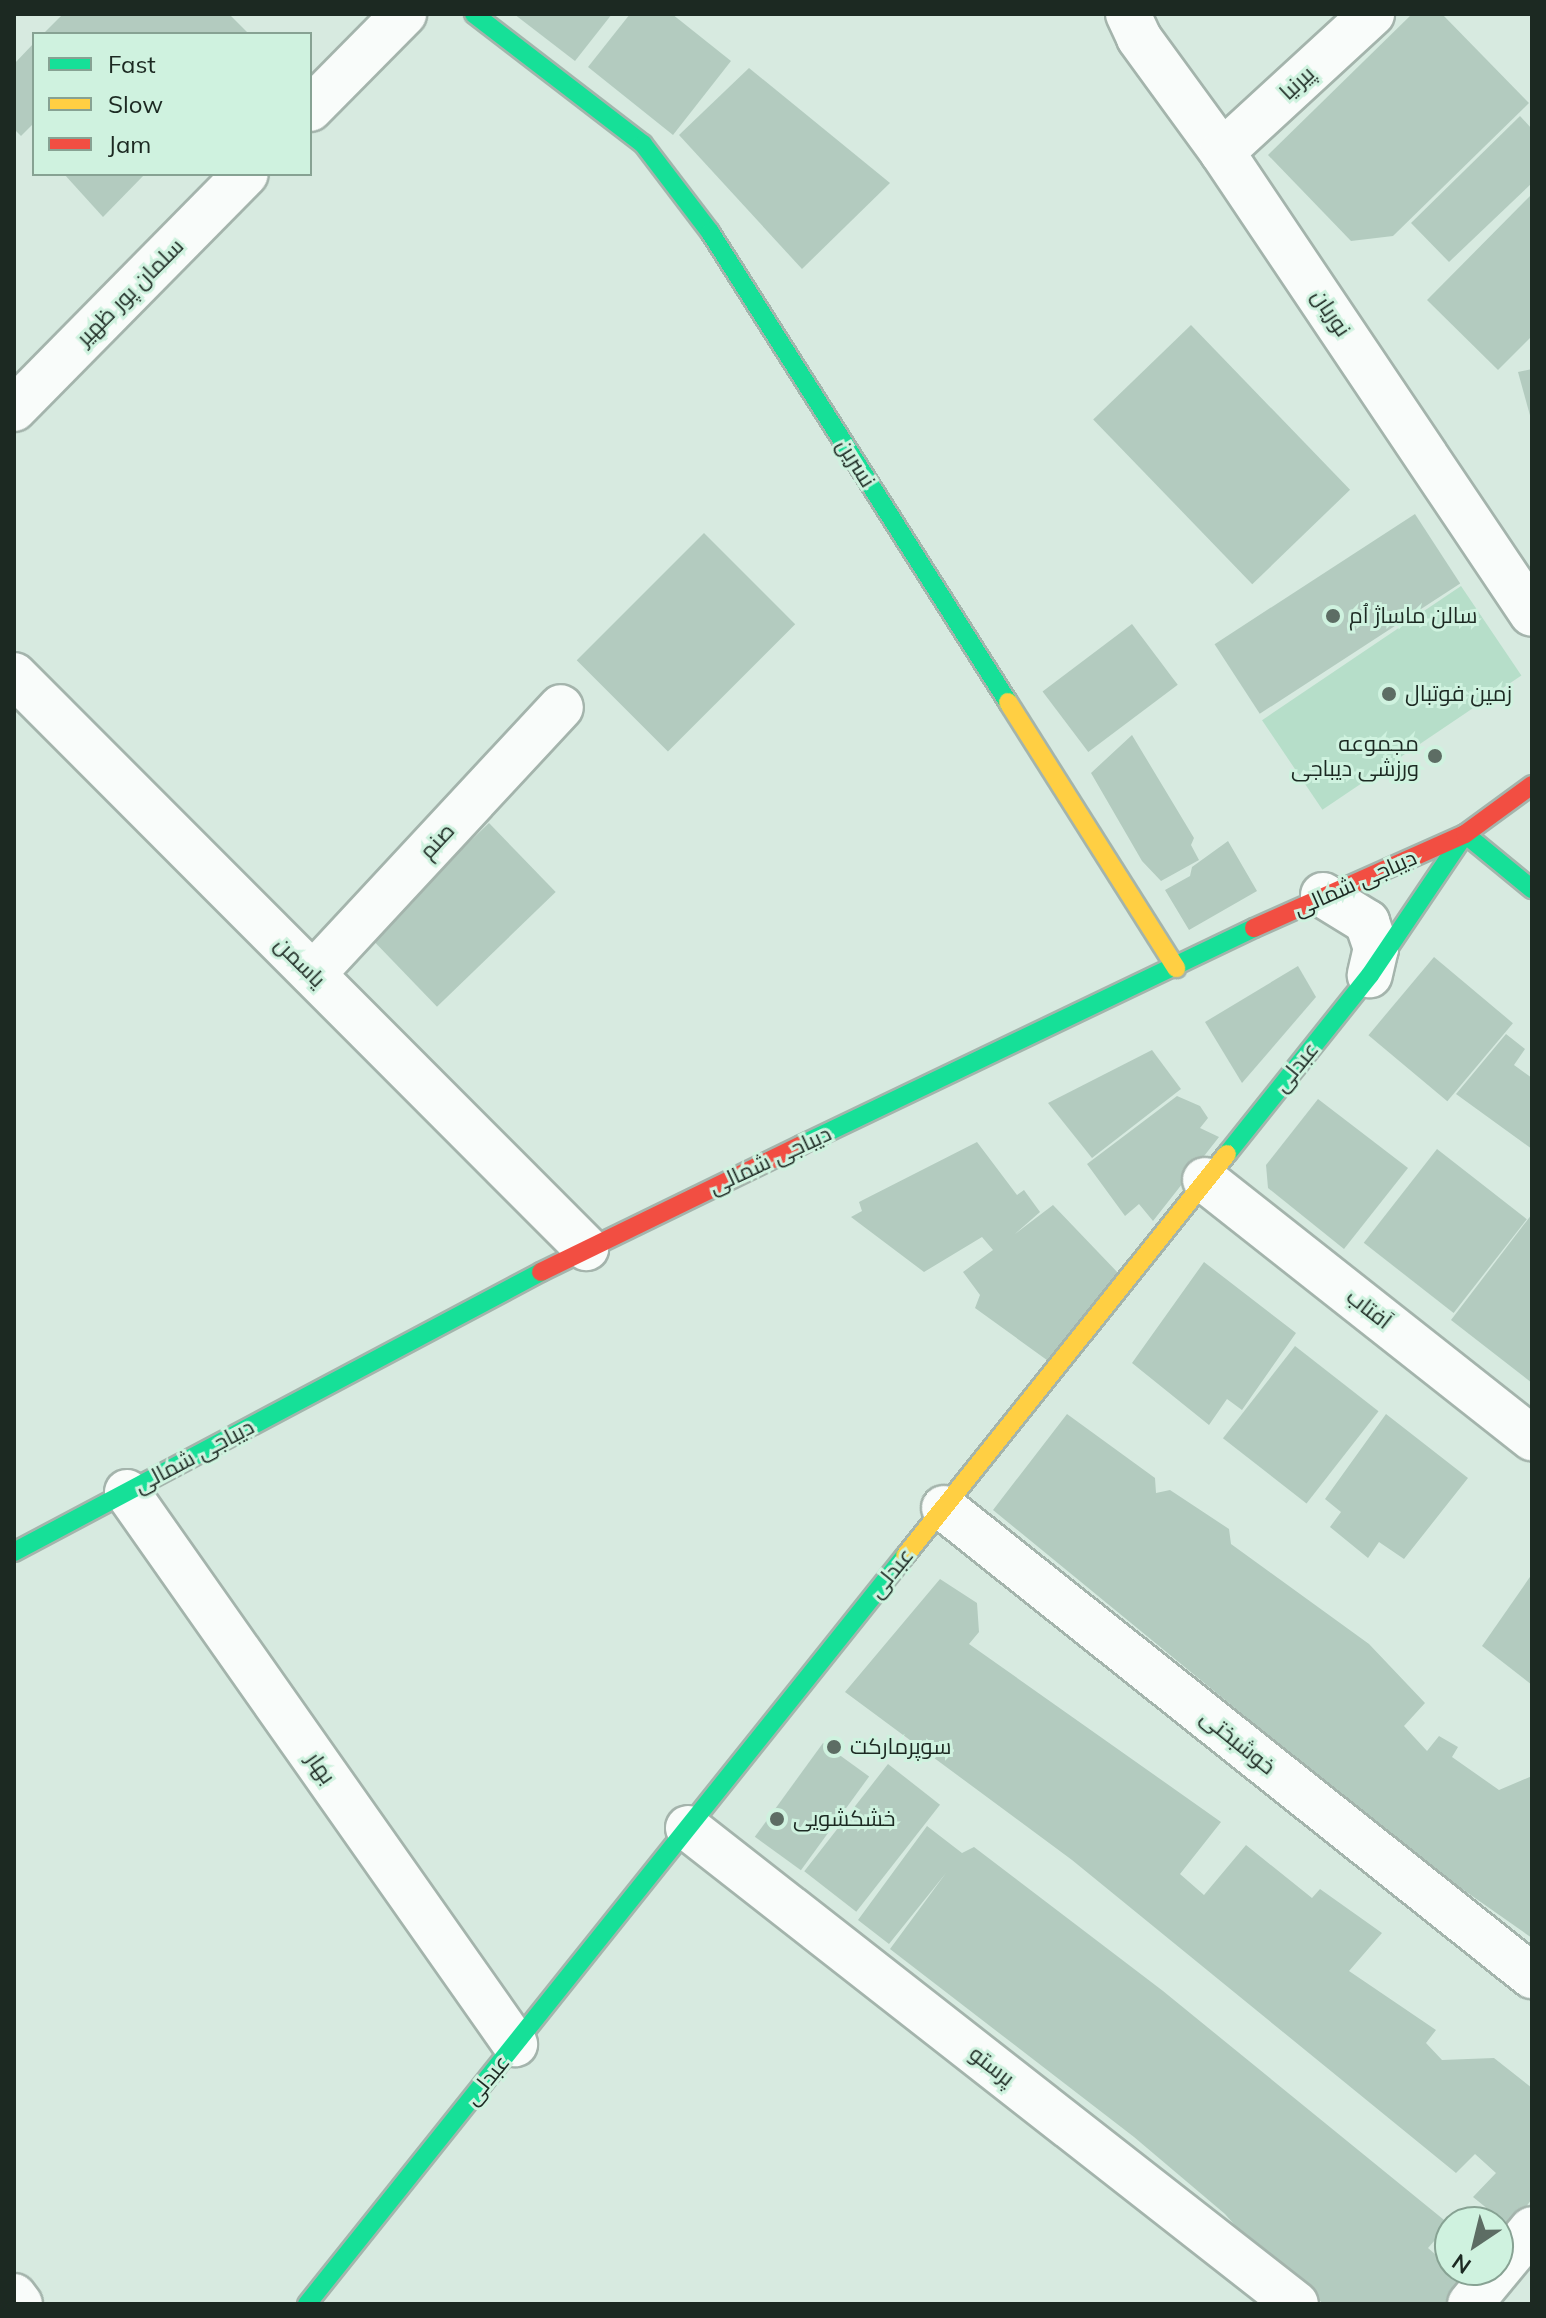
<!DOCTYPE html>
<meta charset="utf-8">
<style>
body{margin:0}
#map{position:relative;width:1546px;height:2318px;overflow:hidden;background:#d7eae0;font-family:Mulish,Cairo,sans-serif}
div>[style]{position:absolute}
.green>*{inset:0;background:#b6dec9;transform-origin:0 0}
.building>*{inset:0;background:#b3cbbf;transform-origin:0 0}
.roads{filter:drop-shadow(2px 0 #a4b4ac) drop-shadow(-2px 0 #a4b4ac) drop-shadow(0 2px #a4b4ac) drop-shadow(0 -2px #a4b4ac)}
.street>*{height:44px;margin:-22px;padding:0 22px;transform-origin:22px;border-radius:22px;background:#f9fcfa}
.fast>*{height:18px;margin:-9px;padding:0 9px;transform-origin:9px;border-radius:9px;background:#16e098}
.slow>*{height:18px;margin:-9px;padding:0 9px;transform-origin:9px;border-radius:9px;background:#ffcf43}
.jam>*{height:18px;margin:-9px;padding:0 9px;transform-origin:9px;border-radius:9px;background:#f24e42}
.dots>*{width:22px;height:22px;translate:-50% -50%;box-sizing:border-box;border:4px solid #cff2df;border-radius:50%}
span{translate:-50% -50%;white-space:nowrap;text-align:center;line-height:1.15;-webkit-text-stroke:6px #cff2df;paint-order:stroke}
.street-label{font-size:22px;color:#1c2922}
.poi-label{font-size:22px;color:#1c2922}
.left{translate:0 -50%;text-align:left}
.right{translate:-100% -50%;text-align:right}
.frame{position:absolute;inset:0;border:16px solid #1c2922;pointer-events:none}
.legend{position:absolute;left:32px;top:32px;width:280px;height:144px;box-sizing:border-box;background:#cff2df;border:2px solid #87a293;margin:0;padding:10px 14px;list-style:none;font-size:24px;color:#1c2922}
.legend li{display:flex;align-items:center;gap:16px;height:40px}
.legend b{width:40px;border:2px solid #87a293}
.north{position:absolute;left:1434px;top:2206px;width:80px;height:80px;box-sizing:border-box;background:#cff2df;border:2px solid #87a293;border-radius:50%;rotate:215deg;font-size:22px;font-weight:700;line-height:32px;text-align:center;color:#1c2922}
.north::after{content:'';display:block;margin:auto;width:28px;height:36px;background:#5d6d64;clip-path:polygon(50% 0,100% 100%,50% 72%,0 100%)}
</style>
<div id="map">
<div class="green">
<div style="left:1461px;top:586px;width:108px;height:240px;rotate:56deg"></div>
</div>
<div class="building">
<div style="clip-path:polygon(63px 14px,229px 14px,249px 34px,43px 34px)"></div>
<div style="clip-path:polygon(514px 14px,612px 14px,575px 61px)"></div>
<div style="clip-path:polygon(630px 14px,672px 14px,731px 61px,673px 135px,588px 67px)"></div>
<div style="clip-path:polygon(1412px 14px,1442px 14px,1529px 103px,1393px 236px,1351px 241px,1268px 155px)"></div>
<div style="clip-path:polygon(34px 43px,34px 123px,21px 136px,14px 129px,14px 64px)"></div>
<div style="clip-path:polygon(749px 68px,890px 183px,802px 269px,679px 135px)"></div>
<div style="clip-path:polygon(1520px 116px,1532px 129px,1532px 183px,1449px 262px,1411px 223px)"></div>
<div style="clip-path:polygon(64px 174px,145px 174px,103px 217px)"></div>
<div style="clip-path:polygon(1532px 194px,1532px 336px,1498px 370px,1427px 300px)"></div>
<div style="left:1191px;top:325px;width:229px;height:136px;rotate:46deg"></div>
<div style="clip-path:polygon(1532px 369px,1532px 419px,1531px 419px,1518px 372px)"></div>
<div style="left:1415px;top:514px;width:83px;height:239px;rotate:57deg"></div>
<div style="left:704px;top:533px;width:129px;height:180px;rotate:45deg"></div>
<div style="left:1132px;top:624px;width:76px;height:112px;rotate:53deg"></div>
<div style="clip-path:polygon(1132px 735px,1194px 838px,1191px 845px,1199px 860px,1161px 881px,1142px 861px,1091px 773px)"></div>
<div style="left:489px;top:823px;width:96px;height:165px;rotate:46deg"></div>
<div style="clip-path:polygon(1228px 841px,1257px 891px,1189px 930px,1165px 890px,1190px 876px,1192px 867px)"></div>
<div style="left:1434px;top:957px;width:103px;height:102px;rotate:40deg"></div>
<div style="clip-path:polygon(1298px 966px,1316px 997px,1242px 1083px,1205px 1022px)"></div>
<div style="clip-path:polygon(1506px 1034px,1525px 1049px,1514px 1065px,1532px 1078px,1532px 1149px,1456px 1094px)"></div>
<div style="clip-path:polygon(1152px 1050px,1181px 1089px,1092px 1158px,1048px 1103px)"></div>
<div style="clip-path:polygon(1177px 1096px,1200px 1106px,1208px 1118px,1200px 1128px,1219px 1137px,1153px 1221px,1139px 1204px,1125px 1216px,1087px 1164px)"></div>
<div style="clip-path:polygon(1318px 1099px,1408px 1168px,1344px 1249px,1268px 1188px,1266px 1165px)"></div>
<div style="clip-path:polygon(977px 1142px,1017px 1195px,1024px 1190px,1040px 1212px,1015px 1234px,1053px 1205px,1120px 1275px,1051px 1363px,975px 1308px,980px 1295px,963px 1272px,993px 1250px,982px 1237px,924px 1272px,851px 1217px,862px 1211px,859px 1202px)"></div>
<div style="left:1437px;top:1149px;width:114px;height:119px;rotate:38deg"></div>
<div style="clip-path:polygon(1532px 1214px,1532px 1383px,1451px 1320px)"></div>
<div style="clip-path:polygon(1204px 1262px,1296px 1333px,1242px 1410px,1227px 1399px,1209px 1425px,1132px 1363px)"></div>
<div style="left:1295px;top:1346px;width:106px;height:117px;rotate:38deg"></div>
<div style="clip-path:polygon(1067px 1414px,1155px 1478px,1156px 1493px,1170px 1490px,1229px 1529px,1231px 1544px,1369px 1644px,1425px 1703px,1404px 1726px,1427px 1751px,1439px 1736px,1458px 1747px,1452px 1757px,1499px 1790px,1532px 1776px,1532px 1938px,1418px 1858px,993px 1510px)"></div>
<div style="clip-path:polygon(1386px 1414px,1468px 1478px,1404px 1559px,1379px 1542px,1368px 1558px,1330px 1527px,1341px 1512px,1325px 1499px)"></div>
<div style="clip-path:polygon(1532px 1574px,1532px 1685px,1482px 1646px)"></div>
<div style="clip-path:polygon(940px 1579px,977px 1603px,979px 1632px,969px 1644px,1221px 1822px,1180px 1874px,1204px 1895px,1246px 1845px,1312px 1898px,1320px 1889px,1382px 1933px,1349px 1971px,1436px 2030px,1426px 2043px,1442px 2060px,1494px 2058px,1532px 2088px,1532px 2199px,1510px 2227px,1473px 2197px,1496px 2173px,1475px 2154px,1456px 2173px,1072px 1860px,845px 1692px)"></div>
<div style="left:823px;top:1743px;width:57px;height:116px;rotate:36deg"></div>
<div style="left:888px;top:1764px;width:66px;height:136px;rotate:38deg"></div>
<div style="clip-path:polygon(927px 1826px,962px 1853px,974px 1847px,1163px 1991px,1449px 2224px,1428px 2248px,1467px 2282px,1449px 2304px,1324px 2304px,1262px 2256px,1225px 2214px,1134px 2137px,890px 1949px,946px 1873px,889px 1944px,858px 1920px)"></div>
</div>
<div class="roads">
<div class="street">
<div style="left:1128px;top:14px;width:26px;rotate:65deg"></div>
<div style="left:1139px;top:38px;width:141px;rotate:53.9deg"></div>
<div style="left:1222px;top:152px;width:556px;rotate:56.14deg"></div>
<div style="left:310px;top:109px;width:134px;rotate:-45.3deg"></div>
<div style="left:1222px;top:152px;width:204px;rotate:-42.6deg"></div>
<div style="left:14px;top:409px;width:330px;rotate:-45.4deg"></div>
<div style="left:14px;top:675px;width:810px;rotate:45.05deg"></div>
<div style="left:1323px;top:895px;width:52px;rotate:31.5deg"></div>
<div style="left:1367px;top:922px;width:28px;rotate:71deg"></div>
<div style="left:1376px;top:948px;width:28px;rotate:103deg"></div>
<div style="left:313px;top:974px;width:364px;rotate:-47.1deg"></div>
<div style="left:1205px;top:1180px;width:417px;rotate:38.3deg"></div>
<div style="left:127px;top:1492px;width:675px;rotate:54.9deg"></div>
<div style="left:944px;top:1508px;width:752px;rotate:38.52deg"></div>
<div style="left:688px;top:1828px;width:772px;rotate:38.06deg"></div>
<div style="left:14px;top:2296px;width:10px;rotate:53deg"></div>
<div style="left:1470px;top:2304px;width:97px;rotate:-50.4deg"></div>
</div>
<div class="fast">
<div style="left:474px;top:14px;width:213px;rotate:37.6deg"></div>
<div style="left:643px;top:144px;width:111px;rotate:52.7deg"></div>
<div style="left:710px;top:232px;width:557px;rotate:57.62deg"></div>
<div style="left:801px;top:1145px;width:502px;rotate:-25.6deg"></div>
<div style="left:1227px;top:1154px;width:229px;rotate:-51.4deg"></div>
<div style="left:1370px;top:975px;width:170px;rotate:-56deg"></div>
<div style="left:1465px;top:834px;width:87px;rotate:39.4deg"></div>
<div style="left:14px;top:1552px;width:597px;rotate:-27.98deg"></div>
<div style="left:307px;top:2304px;width:958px;rotate:-51.36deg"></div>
</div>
<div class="slow">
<div style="left:1008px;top:702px;width:315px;rotate:57.7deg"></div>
<div style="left:905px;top:1556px;width:515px;rotate:-51.31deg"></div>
</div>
<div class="jam">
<div style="left:1254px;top:928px;width:231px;rotate:-24deg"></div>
<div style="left:1465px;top:834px;width:83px;rotate:-36.2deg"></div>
<div style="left:541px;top:1272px;width:289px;rotate:-26deg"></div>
</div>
</div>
<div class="dots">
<div style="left:1333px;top:616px;background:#5d6d64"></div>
<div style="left:1389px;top:694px;background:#5d6d64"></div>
<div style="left:1435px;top:756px;background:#5d6d64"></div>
<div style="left:834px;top:1747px;background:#5d6d64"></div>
<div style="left:777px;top:1819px;background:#5d6d64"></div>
</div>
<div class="street-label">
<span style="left:1297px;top:83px;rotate:-43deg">پیرنیا</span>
<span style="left:130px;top:292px;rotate:-45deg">سلمان پور ظهیر</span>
<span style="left:1331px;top:313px;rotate:56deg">نوریان</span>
<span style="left:856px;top:463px;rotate:58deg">نسرین</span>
<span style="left:437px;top:841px;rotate:-47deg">صنم</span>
<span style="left:1355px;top:883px;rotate:-24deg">دیباجی شمالی</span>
<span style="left:300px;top:962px;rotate:45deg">یاسمن</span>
<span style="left:1296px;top:1067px;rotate:-51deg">عبدلی</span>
<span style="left:770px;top:1160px;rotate:-25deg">دیباجی شمالی</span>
<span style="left:1369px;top:1309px;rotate:38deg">آفتاب</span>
<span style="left:194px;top:1456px;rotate:-28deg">دیباجی شمالی</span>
<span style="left:891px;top:1573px;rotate:-51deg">عبدلی</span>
<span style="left:1238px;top:1742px;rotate:39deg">خوشبختی</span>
<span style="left:321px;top:1768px;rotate:55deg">بهار</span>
<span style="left:992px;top:2066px;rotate:38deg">پرستو</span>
<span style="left:487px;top:2080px;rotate:-51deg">عبدلی</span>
</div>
<div class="poi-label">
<span class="left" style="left:1349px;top:616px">سالن ماساژ اُم</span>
<span class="left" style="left:1405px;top:694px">زمین فوتبال</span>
<span class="right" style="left:1419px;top:756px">مجموعه<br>ورزشی دیباجی</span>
<span class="left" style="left:850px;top:1747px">سوپرمارکت</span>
<span class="left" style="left:793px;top:1819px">خشکشویی</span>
</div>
<div class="frame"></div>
<ul class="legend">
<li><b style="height:10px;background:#16e098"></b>Fast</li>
<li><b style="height:10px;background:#ffcf43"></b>Slow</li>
<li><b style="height:10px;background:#f24e42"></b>Jam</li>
</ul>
<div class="north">N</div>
</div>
